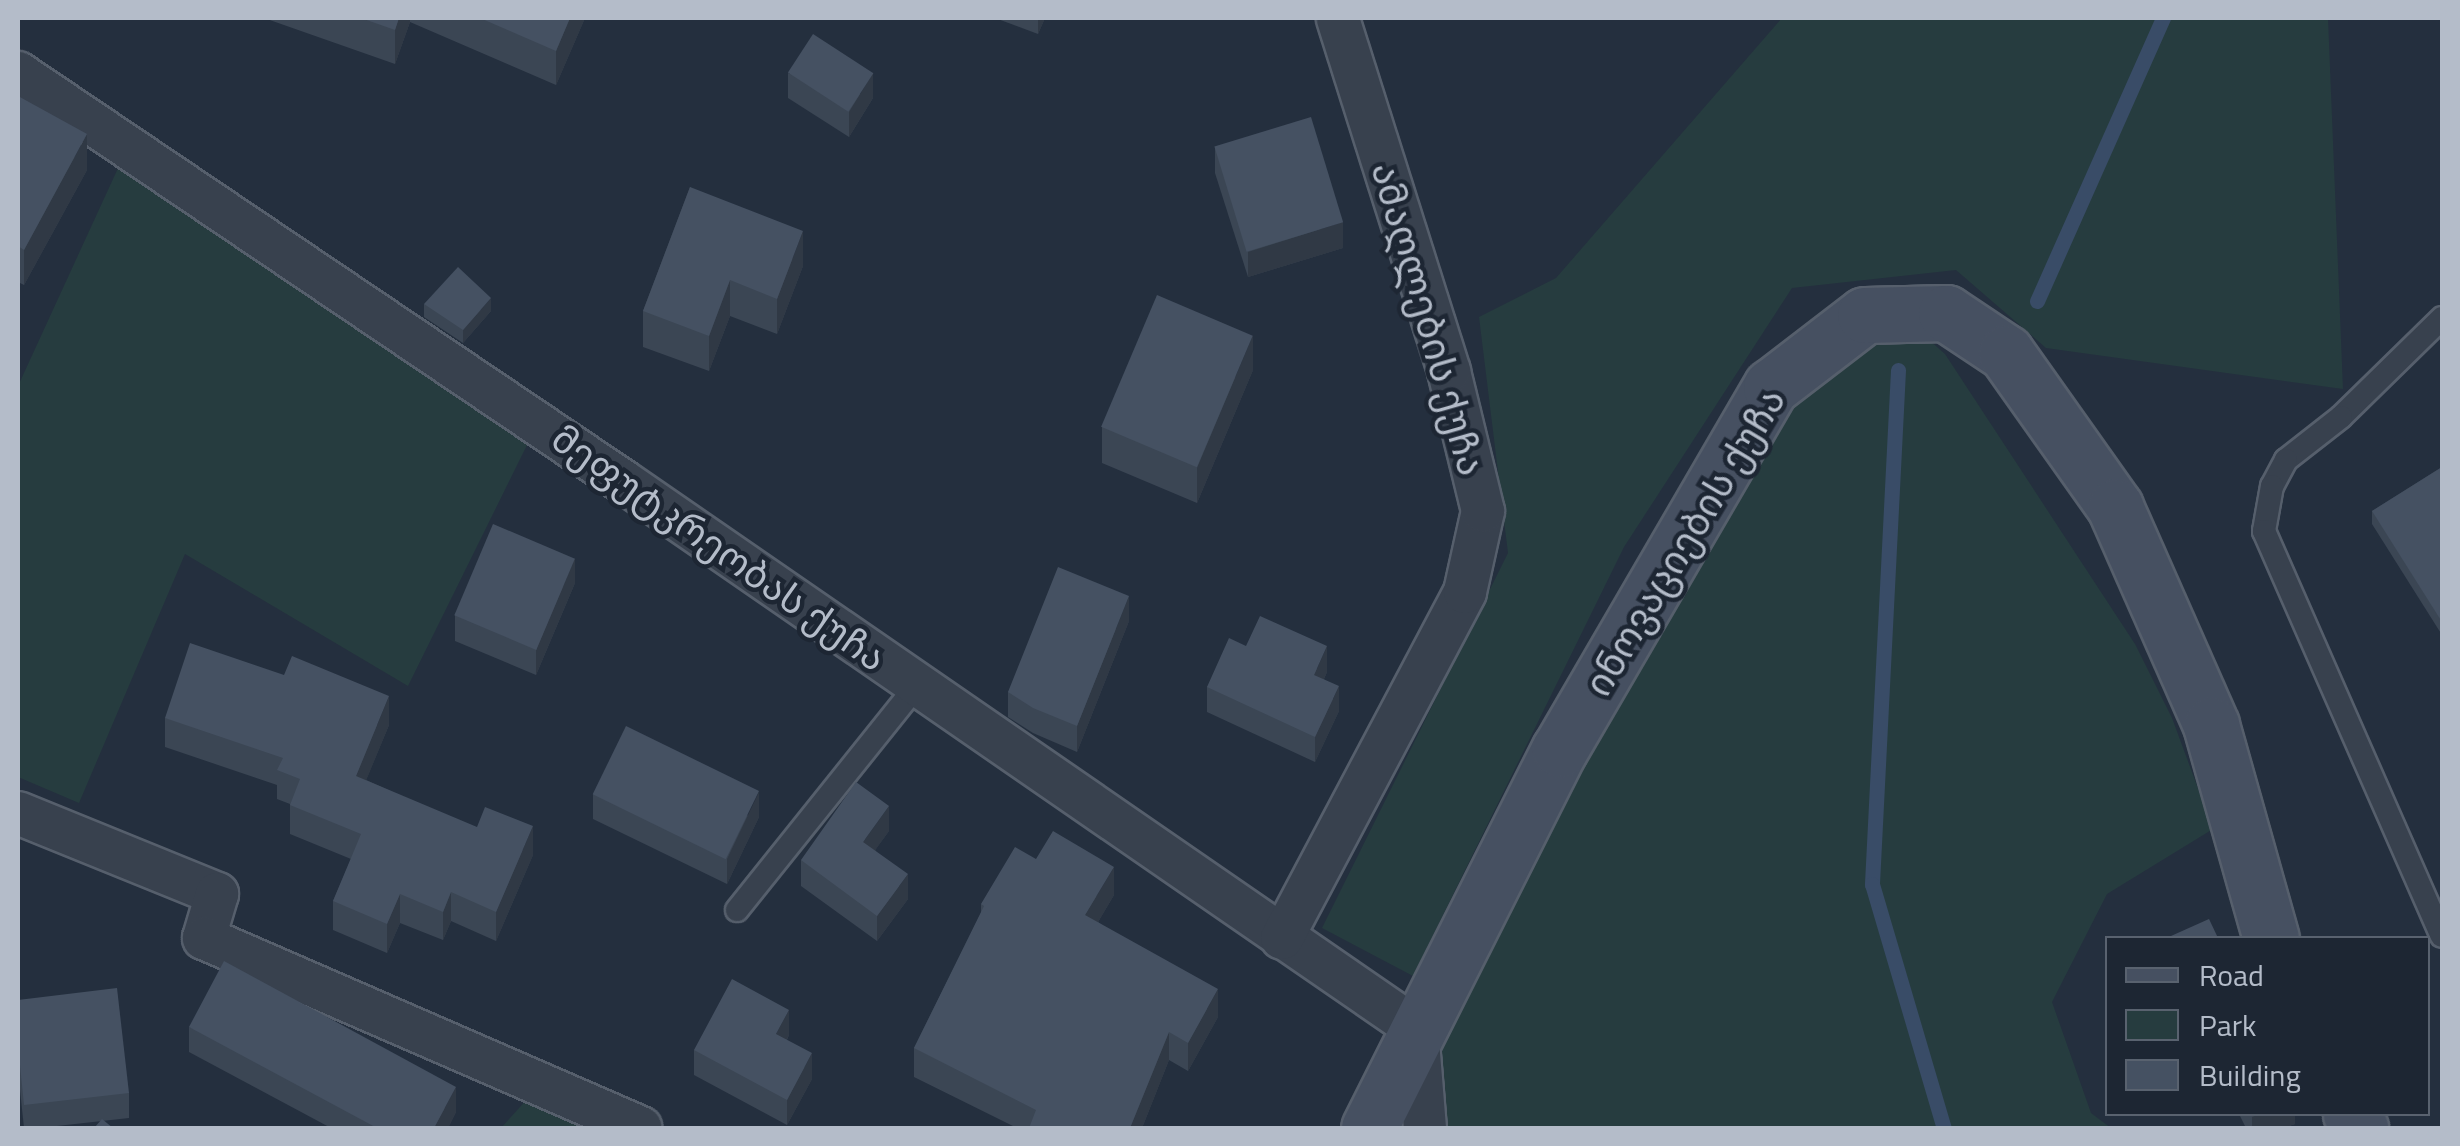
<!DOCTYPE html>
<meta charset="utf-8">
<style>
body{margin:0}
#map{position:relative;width:2460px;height:1146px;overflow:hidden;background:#242f3e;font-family:"Titillium Web","Noto Sans Georgian",sans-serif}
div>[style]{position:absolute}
.green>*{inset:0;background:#263c3f}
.stream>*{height:15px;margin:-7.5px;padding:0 7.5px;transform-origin:7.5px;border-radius:7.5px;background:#394c67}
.roads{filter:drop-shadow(2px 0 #565f6c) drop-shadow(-2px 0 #565f6c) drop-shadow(0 2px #565f6c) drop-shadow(0 -2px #565f6c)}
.lane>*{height:22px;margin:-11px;padding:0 11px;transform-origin:11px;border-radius:11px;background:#38414e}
.street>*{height:42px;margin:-21px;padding:0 21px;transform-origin:21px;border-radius:21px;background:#38414e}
.secondary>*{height:55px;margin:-27.5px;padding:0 27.5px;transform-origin:27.5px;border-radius:27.5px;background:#465061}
.wall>*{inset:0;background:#3b4654}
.shaded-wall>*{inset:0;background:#303945}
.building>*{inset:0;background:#455162;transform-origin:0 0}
span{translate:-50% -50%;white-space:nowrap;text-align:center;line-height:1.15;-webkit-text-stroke:9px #1d2633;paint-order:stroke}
.street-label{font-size:38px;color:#b4bcc9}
.frame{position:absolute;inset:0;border:20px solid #b4bcc9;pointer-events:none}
.legend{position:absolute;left:2105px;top:936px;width:325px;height:180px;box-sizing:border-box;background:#1d2633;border:2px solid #59626f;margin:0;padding:12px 18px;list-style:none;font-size:30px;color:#b4bcc9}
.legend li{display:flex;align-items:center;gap:20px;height:50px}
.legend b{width:50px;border:2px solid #59626f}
</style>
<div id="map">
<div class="green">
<div style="clip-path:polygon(1782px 18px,2328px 18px,2343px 389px,2046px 348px,1956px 270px,1792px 288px,1624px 547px,1413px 976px,1322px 928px,1508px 553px,1479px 317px,1556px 278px)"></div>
<div style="clip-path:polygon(119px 166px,530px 439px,408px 686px,185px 554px,79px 803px,18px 777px,18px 386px)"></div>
<div style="clip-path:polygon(1920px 332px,1945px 354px,2135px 644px,2172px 718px,2213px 829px,2107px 894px,2052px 1002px,2091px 1113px,2111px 1128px,1442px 1128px,1439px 1027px,1783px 398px,1867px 340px)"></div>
<div style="clip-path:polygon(529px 1097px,589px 1128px,501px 1128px)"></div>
</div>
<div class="stream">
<div style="left:2037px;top:301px;width:310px;rotate:-66deg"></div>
<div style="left:1898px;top:370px;width:515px;rotate:92.9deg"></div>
<div style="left:1872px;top:884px;width:254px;rotate:73.6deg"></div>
</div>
<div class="roads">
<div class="lane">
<div style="left:2442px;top:318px;width:141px;rotate:135.6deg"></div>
<div style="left:2341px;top:417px;width:70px;rotate:142deg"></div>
<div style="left:2286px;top:460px;width:30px;rotate:118deg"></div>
<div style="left:2272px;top:486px;width:46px;rotate:100.1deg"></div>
<div style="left:2264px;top:531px;width:442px;rotate:66.3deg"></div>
<div style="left:737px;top:910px;width:288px;rotate:-51.3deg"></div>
</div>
<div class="street">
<div style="left:18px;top:73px;width:731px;rotate:34.02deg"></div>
<div style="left:624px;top:482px;width:963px;rotate:34.6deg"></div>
<div style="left:1417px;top:1029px;width:99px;rotate:85.4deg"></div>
<div style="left:18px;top:813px;width:215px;rotate:22.1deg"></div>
<div style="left:217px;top:894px;width:46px;rotate:106.5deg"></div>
<div style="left:204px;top:938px;width:476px;rotate:23.5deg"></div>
<div style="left:1282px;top:938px;width:391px;rotate:-62.1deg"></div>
<div style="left:1465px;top:592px;width:83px;rotate:-77.5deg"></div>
<div style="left:1483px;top:511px;width:144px;rotate:-103.7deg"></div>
<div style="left:1449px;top:371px;width:370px;rotate:-107.5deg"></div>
</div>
<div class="secondary">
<div style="left:2351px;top:1114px;width:17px;rotate:57deg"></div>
<div style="left:1369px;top:1128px;width:424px;rotate:-63.3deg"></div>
<div style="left:1560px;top:749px;width:419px;rotate:-59.8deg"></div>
<div style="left:1771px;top:387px;width:118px;rotate:-37.5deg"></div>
<div style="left:1865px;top:315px;width:81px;rotate:-1.4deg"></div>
<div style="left:1946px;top:313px;width:72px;rotate:33.7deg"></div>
<div style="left:2006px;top:353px;width:189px;rotate:54.7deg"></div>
<div style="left:2115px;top:507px;width:238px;rotate:66.2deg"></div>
<div style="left:2211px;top:725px;width:221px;rotate:74.3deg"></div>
</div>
</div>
<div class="wall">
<div style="clip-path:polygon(264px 18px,585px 18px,556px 85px,410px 22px,395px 64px)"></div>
<div style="clip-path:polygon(995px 18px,1045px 18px,1038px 34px)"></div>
<div style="clip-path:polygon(788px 73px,873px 98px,849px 137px,788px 98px)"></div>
<div style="clip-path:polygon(18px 96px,87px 170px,24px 285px,18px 282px)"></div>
<div style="clip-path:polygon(1215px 147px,1343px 248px,1248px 277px,1215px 173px)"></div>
<div style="clip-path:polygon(690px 187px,803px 266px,777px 334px,730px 316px,709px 371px,643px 347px,643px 311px)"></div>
<div style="clip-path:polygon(424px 304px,491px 311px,463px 343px,424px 317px)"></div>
<div style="clip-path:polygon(1253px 370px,1197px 503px,1102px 463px,1102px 427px)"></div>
<div style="clip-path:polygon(2442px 467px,2442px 635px,2372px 524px,2372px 511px)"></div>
<div style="clip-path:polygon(575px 583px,536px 675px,455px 641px,455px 615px)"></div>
<div style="clip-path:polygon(1129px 621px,1077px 752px,1033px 733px,1008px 717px,1008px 692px)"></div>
<div style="clip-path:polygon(1246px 646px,1327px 672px,1324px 679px,1339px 711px,1315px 762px,1207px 712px,1207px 687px)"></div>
<div style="clip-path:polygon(165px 718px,389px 725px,366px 780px,533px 855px,496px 941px,451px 921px,443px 940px,400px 923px,387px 953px,333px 930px,333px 901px,351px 859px,290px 834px,290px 804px,277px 799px,277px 785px,165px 747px)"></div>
<div style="clip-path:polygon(593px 794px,759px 817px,727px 884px,593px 819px)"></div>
<div style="clip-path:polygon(889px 831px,875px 850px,908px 899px,877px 941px,801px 886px,801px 860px)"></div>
<div style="clip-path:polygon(1114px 895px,1098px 922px,1218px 1017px,1188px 1071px,1169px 1060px,1142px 1128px,1017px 1128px,914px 1077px,914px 1048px,981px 913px,981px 904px)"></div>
<div style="clip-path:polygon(18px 1000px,129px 1093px,129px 1118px,39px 1128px,24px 1128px,18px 1071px)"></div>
<div style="clip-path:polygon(189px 1027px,456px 1112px,448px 1128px,331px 1128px,189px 1052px)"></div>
<div style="clip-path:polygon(789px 1035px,787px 1040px,812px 1079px,787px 1125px,694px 1075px,694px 1050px)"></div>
<div style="clip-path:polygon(2239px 1114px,2295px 1114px,2295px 1124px,2283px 1128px,2246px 1128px)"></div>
</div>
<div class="shaded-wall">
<div style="clip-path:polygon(399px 18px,410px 18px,410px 22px,395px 64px,395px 30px)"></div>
<div style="clip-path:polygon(570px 18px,585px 18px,556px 85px,556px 51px)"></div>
<div style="clip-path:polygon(1038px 18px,1045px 18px,1038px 34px)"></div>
<div style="clip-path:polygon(873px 73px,873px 98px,849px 137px,849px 112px)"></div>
<div style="clip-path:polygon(87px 134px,87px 170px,24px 285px,24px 250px)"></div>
<div style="clip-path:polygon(1343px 222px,1343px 248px,1248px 277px,1248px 252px)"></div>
<div style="clip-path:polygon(803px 231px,803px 266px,777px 334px,777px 299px)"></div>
<div style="clip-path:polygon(730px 280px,730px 316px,709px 371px,709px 336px)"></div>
<div style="clip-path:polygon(491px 298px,491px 311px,463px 343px,463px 330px)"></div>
<div style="clip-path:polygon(1253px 335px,1253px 370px,1197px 503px,1197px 468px)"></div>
<div style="clip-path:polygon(575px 558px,575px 583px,536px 675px,536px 650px)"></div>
<div style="clip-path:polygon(1129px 596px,1129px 621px,1077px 752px,1077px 726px)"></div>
<div style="clip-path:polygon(1327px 646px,1327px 672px,1314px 700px,1314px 675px)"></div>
<div style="clip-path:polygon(1339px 686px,1339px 711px,1315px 762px,1315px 737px)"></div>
<div style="clip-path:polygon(389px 696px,389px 725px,356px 805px,356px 776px)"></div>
<div style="clip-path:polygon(759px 792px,759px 817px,727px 884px,727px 859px)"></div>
<div style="clip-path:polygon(889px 806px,889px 831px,863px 867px,863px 842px)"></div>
<div style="clip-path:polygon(533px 826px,533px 855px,496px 941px,496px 912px)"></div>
<div style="clip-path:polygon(1114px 867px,1114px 895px,1085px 944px,1085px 915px)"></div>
<div style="clip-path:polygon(908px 874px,908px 899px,877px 941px,877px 916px)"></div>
<div style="clip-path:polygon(451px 892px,451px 921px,443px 940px,443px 912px)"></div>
<div style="clip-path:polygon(400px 894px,400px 923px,387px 953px,387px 924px)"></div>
<div style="clip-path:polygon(1218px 989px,1218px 1017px,1188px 1071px,1188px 1043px)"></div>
<div style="clip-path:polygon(789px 1010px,789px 1035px,776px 1060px,776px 1034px)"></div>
<div style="clip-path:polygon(1169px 1032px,1169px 1060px,1142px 1128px,1130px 1128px)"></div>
<div style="clip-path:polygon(812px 1053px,812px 1079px,787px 1125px,787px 1100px)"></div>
<div style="clip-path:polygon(456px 1087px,456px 1112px,448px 1128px,434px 1128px)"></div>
<div style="clip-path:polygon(2260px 1114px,2295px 1114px,2295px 1124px,2283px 1128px,2252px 1128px,2252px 1117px)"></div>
</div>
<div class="building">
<div style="clip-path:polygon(361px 18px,399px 18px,395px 30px)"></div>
<div style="clip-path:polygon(480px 18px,570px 18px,556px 51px)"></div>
<div style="left:813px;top:34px;width:72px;height:46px;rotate:33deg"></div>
<div style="clip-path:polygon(18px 96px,87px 134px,24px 250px,18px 246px)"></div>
<div style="left:1311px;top:117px;width:110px;height:101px;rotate:73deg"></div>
<div style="clip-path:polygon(690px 187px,803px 231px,777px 299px,730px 280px,709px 336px,643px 311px)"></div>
<div style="clip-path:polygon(458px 267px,491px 298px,463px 330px,424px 304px)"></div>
<div style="left:1157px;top:295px;width:104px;height:143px;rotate:23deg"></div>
<div style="clip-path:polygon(2442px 467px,2442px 622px,2372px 511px)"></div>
<div style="left:493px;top:524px;width:89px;height:99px;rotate:23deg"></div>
<div style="clip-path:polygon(1058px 567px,1129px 596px,1077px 726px,1033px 708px,1008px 692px)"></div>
<div style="clip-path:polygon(1260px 616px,1327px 646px,1314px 675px,1339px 686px,1315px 737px,1207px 687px,1229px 638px,1246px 646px)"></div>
<div style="clip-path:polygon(190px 643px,284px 675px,292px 656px,389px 696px,356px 776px,477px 827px,485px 807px,533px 826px,496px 912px,451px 892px,443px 912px,400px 894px,387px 924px,333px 901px,361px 834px,290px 805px,300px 779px,277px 770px,283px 758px,165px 718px)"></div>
<div style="left:626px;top:726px;width:148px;height:76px;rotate:26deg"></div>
<div style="clip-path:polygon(856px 782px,889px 806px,863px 842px,908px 874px,877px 916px,801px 860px)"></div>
<div style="clip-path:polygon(1053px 831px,1114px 867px,1085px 915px,1218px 989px,1188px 1043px,1169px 1032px,1130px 1128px,1029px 1128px,1036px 1110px,914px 1048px,984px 906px,981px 904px,1015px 847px,1036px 859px)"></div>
<div style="clip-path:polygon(2209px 919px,2218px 938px,2172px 938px,2171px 936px)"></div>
<div style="clip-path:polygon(224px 961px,456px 1087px,434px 1128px,377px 1128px,189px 1027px)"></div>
<div style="clip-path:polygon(732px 979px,789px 1010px,776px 1034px,812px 1053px,787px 1100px,694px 1050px)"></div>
<div style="clip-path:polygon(117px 988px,129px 1093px,24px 1105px,18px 1046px,18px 1000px)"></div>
<div style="clip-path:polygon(102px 1119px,113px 1128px,94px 1128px)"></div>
</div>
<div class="street-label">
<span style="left:1428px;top:319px;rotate:74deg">ამაღლების ქუჩა</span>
<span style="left:1685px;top:542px;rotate:-59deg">ინოვაციების ქუჩა</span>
<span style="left:719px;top:548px;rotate:35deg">მეფუტკრეობას ქუჩა</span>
</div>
<div class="frame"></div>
<ul class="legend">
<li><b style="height:12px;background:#465061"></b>Road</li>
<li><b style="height:28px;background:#263c3f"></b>Park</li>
<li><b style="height:28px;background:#455162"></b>Building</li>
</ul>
</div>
